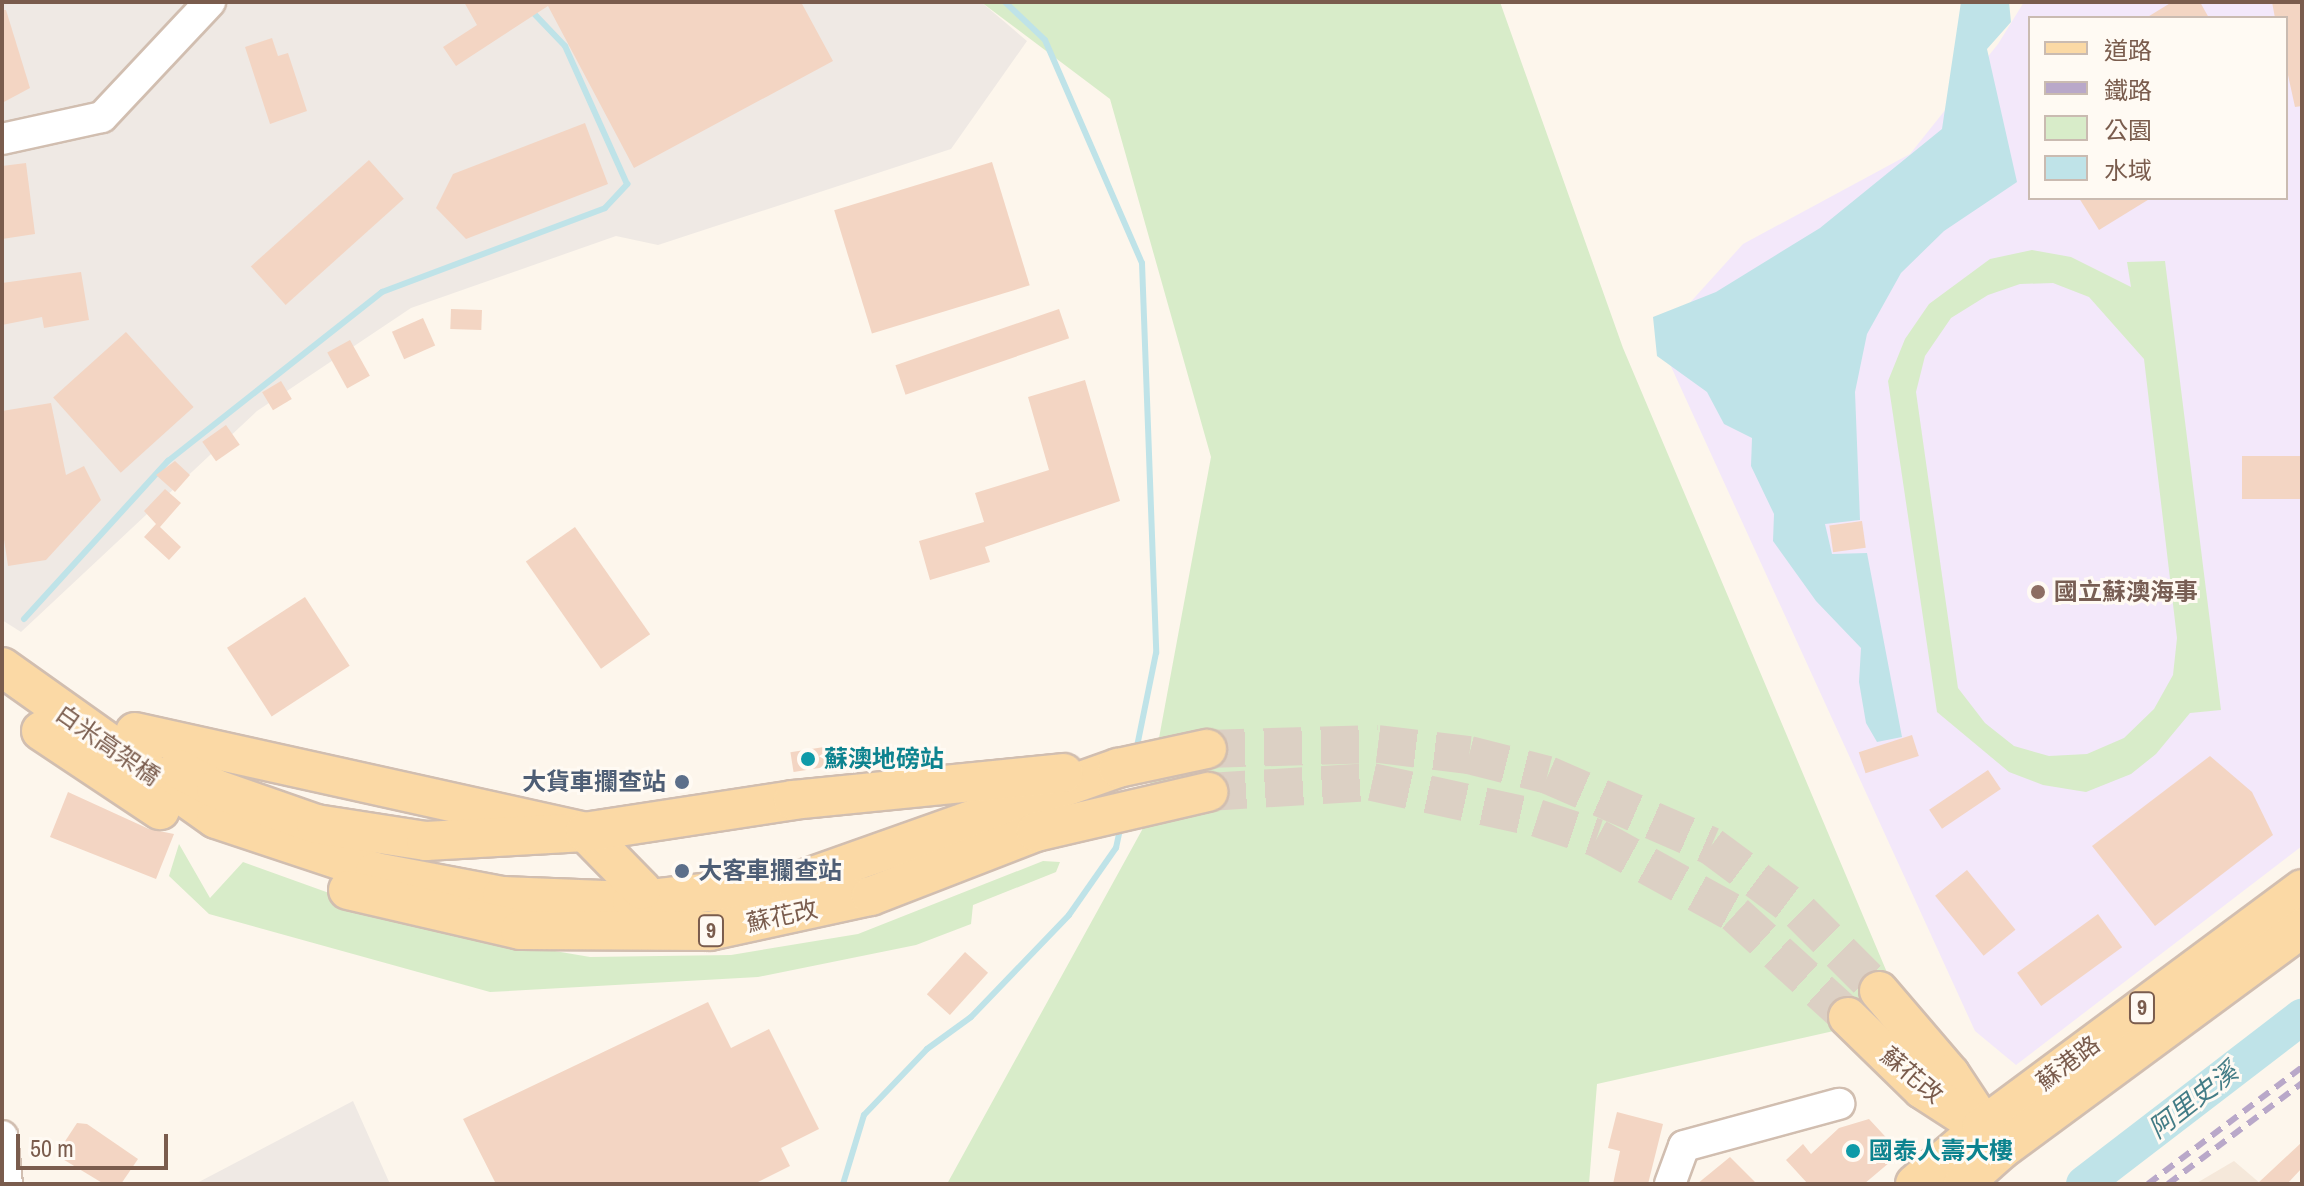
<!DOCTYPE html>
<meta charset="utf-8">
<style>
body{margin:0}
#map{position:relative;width:2304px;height:1186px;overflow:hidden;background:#fdf6ec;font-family:"Archivo Narrow","Noto Sans TC",sans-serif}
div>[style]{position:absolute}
.residential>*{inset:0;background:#f5e8da}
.industrial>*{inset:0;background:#efe9e4}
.education>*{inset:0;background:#f3e8fa}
.green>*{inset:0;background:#d8ecc9}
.water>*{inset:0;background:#bfe3e8}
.stream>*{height:6px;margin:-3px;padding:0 3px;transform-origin:3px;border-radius:3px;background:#bfe3e8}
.river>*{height:36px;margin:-18px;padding:0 18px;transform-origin:18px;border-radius:18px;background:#bfe3e8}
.building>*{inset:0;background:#f3d5c3;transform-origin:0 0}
.major-tunnel>*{height:38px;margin-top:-19px;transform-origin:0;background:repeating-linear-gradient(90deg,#dcd0c4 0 38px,transparent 0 57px)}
.roads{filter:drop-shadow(2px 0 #d1beb0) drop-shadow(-2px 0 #d1beb0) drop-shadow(0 2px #d1beb0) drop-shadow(0 -2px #d1beb0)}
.minor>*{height:30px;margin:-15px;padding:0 15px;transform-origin:15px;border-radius:15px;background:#fff}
.major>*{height:38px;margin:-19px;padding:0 19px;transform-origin:19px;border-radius:19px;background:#fbd9a5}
.rail>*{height:6px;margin-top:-3px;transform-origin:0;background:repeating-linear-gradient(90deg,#b9a8c9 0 12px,transparent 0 20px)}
.dots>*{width:22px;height:22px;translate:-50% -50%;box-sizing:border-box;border:4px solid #fffaf3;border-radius:50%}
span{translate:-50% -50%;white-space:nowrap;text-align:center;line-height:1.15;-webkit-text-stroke:6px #fffaf3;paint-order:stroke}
.shield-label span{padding:2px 6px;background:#fffaf3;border:2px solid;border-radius:6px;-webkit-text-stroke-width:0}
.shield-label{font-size:22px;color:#7a5c4d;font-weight:700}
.education-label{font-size:24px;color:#785e54;font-weight:700}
.left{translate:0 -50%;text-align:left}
.street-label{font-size:24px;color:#7a5c4d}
.culture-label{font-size:24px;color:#0d838f;font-weight:700}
.service-label{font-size:24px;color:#4e5e75;font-weight:700}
.right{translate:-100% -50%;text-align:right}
.water-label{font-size:26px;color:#437c86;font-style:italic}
.frame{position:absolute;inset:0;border:4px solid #7a5c4d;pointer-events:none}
.legend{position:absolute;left:2028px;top:16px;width:260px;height:184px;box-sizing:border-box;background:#fffaf3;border:2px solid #cabbb1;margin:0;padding:10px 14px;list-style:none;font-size:24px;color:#7a5c4d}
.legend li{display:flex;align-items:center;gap:16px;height:40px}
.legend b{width:40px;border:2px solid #cabbb1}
.scale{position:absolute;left:16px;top:1134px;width:152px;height:36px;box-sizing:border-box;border:4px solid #7a5c4d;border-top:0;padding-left:10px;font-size:24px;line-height:28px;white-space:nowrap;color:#7a5c4d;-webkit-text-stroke:6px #fffaf3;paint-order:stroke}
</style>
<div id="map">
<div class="residential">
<div style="clip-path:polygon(2234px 1161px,2261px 1184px,2195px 1184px)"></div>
</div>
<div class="industrial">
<div style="clip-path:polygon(2px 2px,981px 2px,1027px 41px,951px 149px,658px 245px,616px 236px,411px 308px,257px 411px,21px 632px,2px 620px)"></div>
<div style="clip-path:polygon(353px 1101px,390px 1184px,195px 1184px)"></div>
</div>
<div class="education">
<div style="clip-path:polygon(evenodd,2024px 2px,2302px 2px,2302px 846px,2016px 1065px,1975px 1031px,1658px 338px,1743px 244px,1910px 154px,1998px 44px,2024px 2px,2030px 18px,2286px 18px,2286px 198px,2030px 198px,2030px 18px)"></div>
</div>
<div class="green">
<div style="clip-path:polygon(981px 2px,1500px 2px,1623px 348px,1905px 1015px,1597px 1084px,1589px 1184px,947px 1184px,1142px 830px,1211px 457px,1110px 99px)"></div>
<div style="clip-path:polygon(evenodd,2032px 250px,2071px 257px,2131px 287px,2127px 262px,2165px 261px,2221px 710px,2190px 713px,2156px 754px,2131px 774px,2086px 792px,2043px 785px,2009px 772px,1937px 712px,1888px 381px,1905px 339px,1929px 304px,1990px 259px,2032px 250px,2053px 283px,2089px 297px,2144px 359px,2177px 638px,2173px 675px,2154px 709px,2124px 738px,2087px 754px,2049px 756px,2014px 746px,1985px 723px,1958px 688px,1916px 392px,1925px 356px,1951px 318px,1988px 295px,2020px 284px,2053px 283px)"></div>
<div style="clip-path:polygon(179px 844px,210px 898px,243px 862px,432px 930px,590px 957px,731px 955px,858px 934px,1043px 861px,1060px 862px,1056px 872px,973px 905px,971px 924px,916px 945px,758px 977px,490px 992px,209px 914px,169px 876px)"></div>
</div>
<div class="water">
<div style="clip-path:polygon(1961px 2px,2009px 2px,2011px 22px,1987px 49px,2017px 182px,1944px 231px,1901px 273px,1867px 334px,1855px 392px,1860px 520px,1825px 524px,1832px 554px,1867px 553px,1902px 737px,1877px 742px,1866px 723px,1859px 682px,1861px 648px,1816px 601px,1773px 541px,1774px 514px,1751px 466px,1752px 438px,1724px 424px,1707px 392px,1657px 356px,1653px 317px,1716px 292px,1820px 228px,1942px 129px)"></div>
</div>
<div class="stream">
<div style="left:1005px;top:2px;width:55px;rotate:43.5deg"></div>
<div style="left:1045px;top:40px;width:243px;rotate:66.5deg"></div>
<div style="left:1142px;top:263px;width:390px;rotate:87.9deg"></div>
<div style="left:1156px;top:653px;width:100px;rotate:101.5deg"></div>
<div style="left:24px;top:619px;width:214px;rotate:-47.7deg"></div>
<div style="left:168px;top:461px;width:273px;rotate:-38.3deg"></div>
<div style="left:382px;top:292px;width:238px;rotate:-20.6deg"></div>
<div style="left:605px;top:208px;width:33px;rotate:-47deg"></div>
<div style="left:627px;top:184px;width:151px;rotate:-114.2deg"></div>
<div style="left:565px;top:46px;width:61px;rotate:-133.7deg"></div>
<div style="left:843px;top:1184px;width:72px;rotate:-73.1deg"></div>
<div style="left:864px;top:1115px;width:91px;rotate:-46.3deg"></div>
<div style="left:927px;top:1049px;width:54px;rotate:-36deg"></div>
<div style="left:971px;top:1017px;width:141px;rotate:-46.1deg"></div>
<div style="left:1069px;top:915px;width:82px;rotate:-55deg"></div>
<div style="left:1116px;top:848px;width:24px;rotate:-78deg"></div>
</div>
<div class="river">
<div style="left:2084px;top:1184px;width:275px;rotate:-37.5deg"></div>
</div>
<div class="building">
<div style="clip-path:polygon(464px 2px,801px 2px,833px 61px,634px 168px,548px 6px,456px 66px,443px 47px,477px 25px)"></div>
<div style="clip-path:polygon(2172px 2px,2200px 2px,2209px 18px,2146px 18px)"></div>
<div style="clip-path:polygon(2272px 2px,2302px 2px,2302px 106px,2295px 107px,2286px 66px,2286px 18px,2275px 18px)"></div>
<div style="clip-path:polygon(2px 10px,6px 10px,30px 88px,2px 103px)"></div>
<div style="clip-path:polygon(272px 38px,278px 56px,288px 53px,307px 111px,270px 124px,245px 47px)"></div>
<div style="clip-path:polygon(585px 123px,608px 184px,466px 239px,436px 208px,453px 174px)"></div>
<div style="left:369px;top:160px;width:52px;height:159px;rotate:48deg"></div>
<div style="left:992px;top:162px;width:129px;height:165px;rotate:73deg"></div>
<div style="clip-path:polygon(26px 163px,35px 234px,2px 239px,2px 166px)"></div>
<div style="clip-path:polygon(2079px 198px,2151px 198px,2099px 230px)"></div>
<div style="clip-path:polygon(81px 272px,89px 320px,44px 328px,42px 317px,2px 325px,2px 283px)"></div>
<div style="left:451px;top:309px;width:31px;height:20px;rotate:2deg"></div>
<div style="left:1059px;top:309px;width:31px;height:173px;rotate:71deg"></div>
<div style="left:423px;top:318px;width:30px;height:34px;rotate:66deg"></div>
<div style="left:126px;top:332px;width:101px;height:98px;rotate:48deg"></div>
<div style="left:350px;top:340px;width:41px;height:26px;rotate:61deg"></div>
<div style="clip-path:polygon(1085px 380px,1120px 501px,985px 547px,990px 562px,930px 580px,919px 541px,984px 522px,975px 493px,1049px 470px,1028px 397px)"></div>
<div style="left:281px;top:381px;width:21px;height:22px;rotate:59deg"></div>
<div style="clip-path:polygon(51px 403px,66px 475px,84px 466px,101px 500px,46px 560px,8px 566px,2px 526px,2px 411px)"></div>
<div style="left:226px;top:425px;width:24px;height:29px;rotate:55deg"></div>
<div style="left:2302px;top:456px;width:43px;height:60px;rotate:90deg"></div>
<div style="clip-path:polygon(175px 461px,190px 475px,175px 492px,156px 475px)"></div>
<div style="clip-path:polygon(165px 489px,181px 503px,160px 527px,181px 547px,169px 560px,144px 537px,156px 524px,144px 511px)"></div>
<div style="left:1862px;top:521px;width:27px;height:33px;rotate:82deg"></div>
<div style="left:575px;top:527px;width:131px;height:60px;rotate:55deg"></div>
<div style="left:305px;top:597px;width:82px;height:93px;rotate:57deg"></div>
<div style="left:1912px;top:735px;width:22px;height:56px;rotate:72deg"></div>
<div style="left:824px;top:747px;width:20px;height:34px;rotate:81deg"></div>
<div style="clip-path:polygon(2210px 756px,2252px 792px,2273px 835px,2155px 926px,2092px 846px)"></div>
<div style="left:1988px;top:770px;width:23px;height:71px;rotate:56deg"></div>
<div style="clip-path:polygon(68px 792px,149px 829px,174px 834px,156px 879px,50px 837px)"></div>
<div style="left:1967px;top:870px;width:77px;height:41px;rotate:51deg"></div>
<div style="left:2098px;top:914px;width:41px;height:100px;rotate:54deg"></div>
<div style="left:965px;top:952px;width:31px;height:57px;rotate:42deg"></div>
<div style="clip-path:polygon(708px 1002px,731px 1048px,769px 1029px,819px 1129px,781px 1148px,790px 1166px,754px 1184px,496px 1184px,463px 1119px)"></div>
<div style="clip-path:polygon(1617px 1112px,1663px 1124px,1648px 1184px,1613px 1184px,1620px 1151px,1608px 1148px)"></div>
<div style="clip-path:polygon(1869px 1119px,1894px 1146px,1890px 1149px,1896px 1157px,1864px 1184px,1808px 1184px,1786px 1160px,1803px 1144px,1811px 1154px,1839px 1128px)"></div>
<div style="clip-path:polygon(77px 1123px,87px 1124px,138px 1159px,121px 1184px,104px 1184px,56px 1155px)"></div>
<div style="clip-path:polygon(2302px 1142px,2302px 1168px,2287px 1184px,2257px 1184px)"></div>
<div style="clip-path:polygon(1730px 1157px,1757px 1184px,1697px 1184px)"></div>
</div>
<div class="major-tunnel">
<div style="left:1207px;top:749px;width:171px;rotate:-1.7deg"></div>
<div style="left:1378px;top:744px;width:92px;rotate:6.9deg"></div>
<div style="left:1469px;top:755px;width:81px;rotate:14.2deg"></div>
<div style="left:1548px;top:775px;width:178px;rotate:23.5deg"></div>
<div style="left:1711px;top:846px;width:111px;rotate:36.6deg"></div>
<div style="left:1800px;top:912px;width:112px;rotate:45deg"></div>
<div style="left:1208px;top:792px;width:164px;rotate:-3.5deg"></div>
<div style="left:1372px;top:782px;width:169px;rotate:12.3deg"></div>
<div style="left:1537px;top:818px;width:63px;rotate:18.4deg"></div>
<div style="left:1597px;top:838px;width:158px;rotate:28.8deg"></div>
<div style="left:1735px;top:914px;width:153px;rotate:42.3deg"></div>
</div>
<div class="roads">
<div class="minor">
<div style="left:2px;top:139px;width:102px;rotate:-12.4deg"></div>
<div style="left:102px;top:117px;width:158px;rotate:-46.8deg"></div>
<div style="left:2px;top:1136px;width:48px;rotate:84.1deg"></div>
<div style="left:1670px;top:1184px;width:40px;rotate:-69.8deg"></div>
<div style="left:1684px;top:1146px;width:161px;rotate:-15.2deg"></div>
</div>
<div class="major">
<div style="left:2px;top:667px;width:262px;rotate:35.4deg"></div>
<div style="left:216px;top:819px;width:168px;rotate:18.4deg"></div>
<div style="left:375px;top:872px;width:129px;rotate:10.7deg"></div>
<div style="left:502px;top:896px;width:130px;rotate:2.2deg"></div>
<div style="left:632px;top:901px;width:165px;rotate:-6.6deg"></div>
<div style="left:796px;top:882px;width:342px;rotate:-19.5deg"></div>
<div style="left:1118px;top:768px;width:91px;rotate:-12.1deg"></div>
<div style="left:41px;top:731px;width:143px;rotate:33.6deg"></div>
<div style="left:135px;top:732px;width:461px;rotate:12.5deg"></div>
<div style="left:585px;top:832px;width:81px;rotate:45.5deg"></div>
<div style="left:178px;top:769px;width:43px;rotate:27.8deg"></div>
<div style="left:216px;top:789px;width:106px;rotate:19.3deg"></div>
<div style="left:316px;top:824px;width:111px;rotate:8.8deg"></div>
<div style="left:426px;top:841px;width:159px;rotate:-3.2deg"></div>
<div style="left:585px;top:832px;width:210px;rotate:-8.7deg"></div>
<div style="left:793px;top:800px;width:272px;rotate:-5.7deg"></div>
<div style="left:348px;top:890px;width:177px;rotate:13.1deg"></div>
<div style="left:520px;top:930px;width:190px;rotate:0.3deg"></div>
<div style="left:710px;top:931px;width:165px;rotate:-12.3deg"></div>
<div style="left:871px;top:896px;width:177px;rotate:-21.2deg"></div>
<div style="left:1036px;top:832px;width:177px;rotate:-13.1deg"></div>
<div style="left:1879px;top:991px;width:109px;rotate:49.5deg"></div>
<div style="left:1950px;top:1074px;width:85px;rotate:56.5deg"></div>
<div style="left:1848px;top:1017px;width:103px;rotate:44.2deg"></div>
<div style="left:1922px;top:1089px;width:64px;rotate:32.9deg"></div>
<div style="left:1915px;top:1184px;width:88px;rotate:-40.4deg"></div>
<div style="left:1982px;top:1127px;width:399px;rotate:-36.6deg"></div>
<div style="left:1963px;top:1184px;width:51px;rotate:-41.8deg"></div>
<div style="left:2001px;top:1150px;width:374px;rotate:-36.4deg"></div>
</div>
</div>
<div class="rail">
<div style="left:2148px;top:1184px;width:193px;rotate:-37.2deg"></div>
<div style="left:2168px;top:1184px;width:168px;rotate:-37deg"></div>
</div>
<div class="dots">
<div style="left:2038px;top:592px;background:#8d6e63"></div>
<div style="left:808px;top:759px;background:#0f9aa8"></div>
<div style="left:682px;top:782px;background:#5c6f8a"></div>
<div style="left:682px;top:871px;background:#5c6f8a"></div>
<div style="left:1853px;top:1151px;background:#0f9aa8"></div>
</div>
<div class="shield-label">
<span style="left:711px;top:931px">9</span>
<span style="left:2142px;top:1008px">9</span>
</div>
<div class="education-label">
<span class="left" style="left:2054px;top:592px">國立蘇澳海事</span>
</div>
<div class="street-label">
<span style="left:108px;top:745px;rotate:35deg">白米高架橋</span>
<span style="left:782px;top:916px;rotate:-12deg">蘇花改</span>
<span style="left:2068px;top:1063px;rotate:-37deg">蘇港路</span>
<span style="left:1912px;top:1075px;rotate:40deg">蘇花改</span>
</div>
<div class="culture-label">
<span class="left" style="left:824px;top:759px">蘇澳地磅站</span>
<span class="left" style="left:1869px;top:1151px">國泰人壽大樓</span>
</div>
<div class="service-label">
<span class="right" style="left:666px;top:782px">大貨車攔查站</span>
<span class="left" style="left:698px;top:871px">大客車攔查站</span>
</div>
<div class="water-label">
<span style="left:2193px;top:1100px;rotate:-38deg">阿里史溪</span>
</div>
<div class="frame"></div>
<ul class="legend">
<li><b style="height:10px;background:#fbd9a5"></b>道路</li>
<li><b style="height:10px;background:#b9a8c9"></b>鐵路</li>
<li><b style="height:22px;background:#d8ecc9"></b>公園</li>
<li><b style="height:22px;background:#bfe3e8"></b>水域</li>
</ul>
<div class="scale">50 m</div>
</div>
